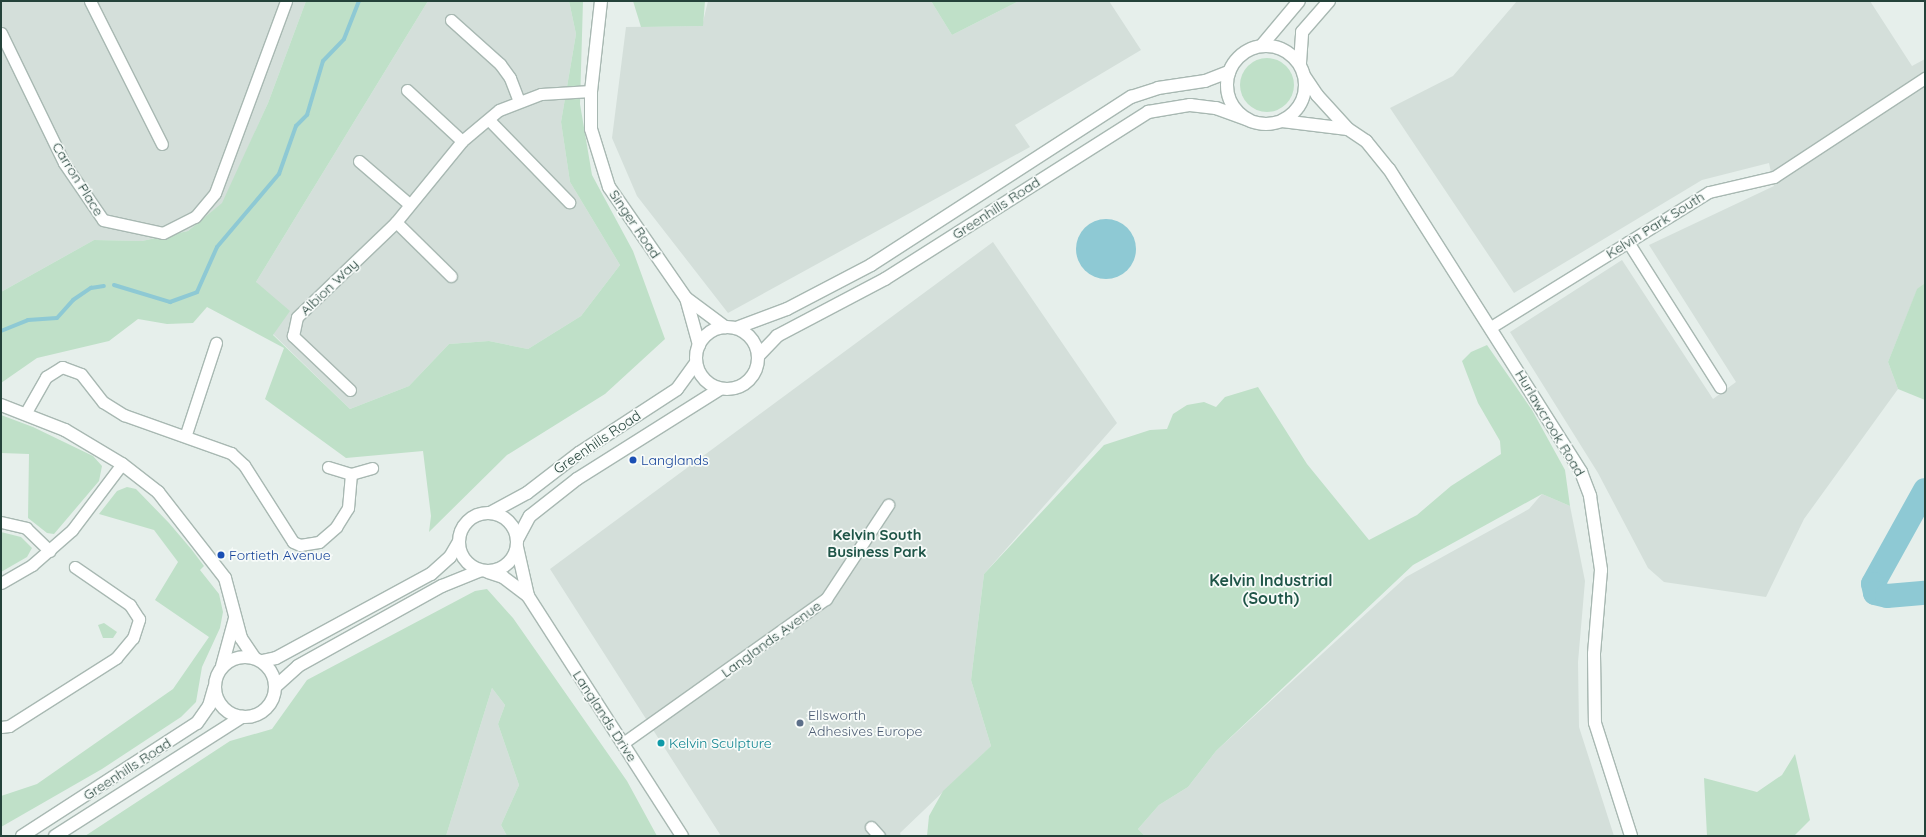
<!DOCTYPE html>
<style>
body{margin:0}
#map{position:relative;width:1926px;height:837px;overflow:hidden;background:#e6efeb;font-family:Quicksand,sans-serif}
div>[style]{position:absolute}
.built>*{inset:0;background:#d4dfda}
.green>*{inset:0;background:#bfe0c8}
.round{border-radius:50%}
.water>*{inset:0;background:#8ec9d4}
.stream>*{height:4px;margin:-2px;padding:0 2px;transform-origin:2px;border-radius:2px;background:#8ec9d4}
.river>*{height:24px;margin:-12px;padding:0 12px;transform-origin:12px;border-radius:12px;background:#8ec9d4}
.roads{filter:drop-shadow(1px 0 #a8b8b2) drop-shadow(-1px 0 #a8b8b2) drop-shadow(0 1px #a8b8b2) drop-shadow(0 -1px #a8b8b2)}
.minor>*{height:11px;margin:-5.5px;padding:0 5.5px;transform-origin:5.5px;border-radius:5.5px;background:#fff}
.tertiary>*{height:12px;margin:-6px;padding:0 6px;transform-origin:6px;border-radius:6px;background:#fff}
.tertiary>.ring{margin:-6px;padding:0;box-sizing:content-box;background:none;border:12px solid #fff;border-radius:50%}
.dots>*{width:11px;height:11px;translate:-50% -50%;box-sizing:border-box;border:2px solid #f7fbf9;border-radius:50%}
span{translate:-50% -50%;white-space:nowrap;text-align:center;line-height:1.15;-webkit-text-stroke:3.5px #f7fbf9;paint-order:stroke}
.street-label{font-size:14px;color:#24423a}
.transit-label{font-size:14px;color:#164399}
.left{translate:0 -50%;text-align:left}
.service-label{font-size:14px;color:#4e5e75}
.culture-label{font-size:14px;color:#0d838f}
.neighbourhood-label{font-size:15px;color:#1f5548;font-weight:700}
.quarter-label{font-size:16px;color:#1f5548;font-weight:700}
.frame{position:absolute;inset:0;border:2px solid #24423a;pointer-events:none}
</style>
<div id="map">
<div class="built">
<div style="clip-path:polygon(1px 1px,306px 1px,268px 103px,223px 203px,188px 231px,142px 241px,94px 240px,1px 292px)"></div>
<div style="clip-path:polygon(428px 1px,569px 1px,576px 34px,561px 122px,570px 182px,620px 265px,581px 316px,528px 349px,489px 341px,449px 344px,409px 386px,350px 409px,273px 334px,256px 282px)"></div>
<div style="clip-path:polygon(708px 1px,931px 1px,952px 35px,1019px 1px,1109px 1px,1141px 50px,1015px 125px,1030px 147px,728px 313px,637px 196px,612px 138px,626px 27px,702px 26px)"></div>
<div style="clip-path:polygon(1517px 1px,1870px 1px,1912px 66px,1925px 59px,1925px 283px,1917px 290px,1888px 362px,1898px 389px,1804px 519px,1766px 597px,1664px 582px,1648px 568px,1598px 473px,1510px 332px,1622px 260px,1713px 399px,1736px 382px,1649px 245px,1774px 186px,1769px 163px,1702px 180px,1514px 293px,1390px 108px,1453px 76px)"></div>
<div style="clip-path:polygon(993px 242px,1117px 423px,984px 574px,971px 680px,991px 746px,900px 833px,901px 836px,721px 836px,550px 569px)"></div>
<div style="clip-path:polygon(1542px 494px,1570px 506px,1585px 581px,1578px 662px,1579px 727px,1614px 836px,1145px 836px,1138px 829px,1159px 805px,1188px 787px,1216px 751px,1406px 577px,1529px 509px)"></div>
<div style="clip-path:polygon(492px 688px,505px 705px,498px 724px,519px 785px,501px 825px,507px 836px,446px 836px)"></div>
</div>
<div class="green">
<div style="clip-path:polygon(306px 1px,428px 1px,256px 282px,290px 311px,273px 335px,350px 409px,409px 386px,449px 344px,489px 341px,528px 349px,581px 316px,620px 265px,570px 182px,561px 122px,576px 34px,569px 1px,583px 1px,580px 104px,592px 175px,633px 251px,665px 339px,605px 394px,507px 455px,429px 532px,431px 516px,423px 451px,346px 458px,265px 399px,284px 348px,207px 307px,193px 323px,167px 324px,138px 319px,109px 341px,37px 358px,1px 383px,1px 292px,94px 240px,142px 241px,188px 231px,222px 203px,268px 103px)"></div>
<div style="clip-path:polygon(633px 1px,705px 1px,703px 26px,641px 27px)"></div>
<div style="clip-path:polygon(931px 1px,1019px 1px,952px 35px)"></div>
<div class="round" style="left:1240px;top:58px;width:54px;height:54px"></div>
<div style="clip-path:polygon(1925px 283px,1925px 400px,1898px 389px,1888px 362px,1917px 289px)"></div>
<div style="clip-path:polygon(1487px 345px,1532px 410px,1565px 470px,1570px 506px,1542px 494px,1413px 565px,1216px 751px,1188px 787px,1159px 805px,1138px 829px,1145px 836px,927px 836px,929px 816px,943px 791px,991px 746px,971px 680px,984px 574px,1104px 445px,1150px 430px,1167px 429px,1173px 414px,1187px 405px,1204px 402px,1216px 407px,1225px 397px,1258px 387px,1307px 464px,1369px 540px,1417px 515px,1451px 486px,1501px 454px,1500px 441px,1478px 403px,1462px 361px,1471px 352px)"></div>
<div style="clip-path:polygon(1px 415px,33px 427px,93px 456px,102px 466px,99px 481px,54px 534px,47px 533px,28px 518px,29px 454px,1px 453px)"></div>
<div style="clip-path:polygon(127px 487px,136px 489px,169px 523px,192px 550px,204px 566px,200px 570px,219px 594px,223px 612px,220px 628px,202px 667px,196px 702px,181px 717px,102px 769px,1px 827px,1px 796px,37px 784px,173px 689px,209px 637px,155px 600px,178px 562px,154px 530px,99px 514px,117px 491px)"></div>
<div style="clip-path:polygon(1px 532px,21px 537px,32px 548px,27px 557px,1px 572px)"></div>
<div style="clip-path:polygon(487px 589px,513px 618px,627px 781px,657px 836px,507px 836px,501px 825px,519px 785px,498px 724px,505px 705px,492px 688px,446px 836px,85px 836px,230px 741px,272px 729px,307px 680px,475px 591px)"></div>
<div style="clip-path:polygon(104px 623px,117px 632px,113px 638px,103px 638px,98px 625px)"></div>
<div style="clip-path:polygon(1795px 754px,1810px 820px,1794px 836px,1707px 836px,1704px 778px,1757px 792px,1782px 775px)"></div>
</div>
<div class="water">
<div class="round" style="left:1076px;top:219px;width:60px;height:60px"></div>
</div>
<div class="stream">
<div style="left:114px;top:285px;width:59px;rotate:16.9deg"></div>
<div style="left:170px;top:302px;width:29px;rotate:-20deg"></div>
<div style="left:197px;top:292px;width:49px;rotate:-66deg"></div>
<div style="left:217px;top:247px;width:96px;rotate:-49.7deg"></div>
<div style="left:279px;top:174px;width:51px;rotate:-70.5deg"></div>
<div style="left:296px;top:126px;width:16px;rotate:-45deg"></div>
<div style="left:307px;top:115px;width:56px;rotate:-73.5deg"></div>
<div style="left:323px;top:61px;width:30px;rotate:-46deg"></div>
<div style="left:344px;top:39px;width:41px;rotate:-68.5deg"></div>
<div style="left:1px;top:331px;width:29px;rotate:-22deg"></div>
<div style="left:28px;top:320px;width:29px;rotate:-4deg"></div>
<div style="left:57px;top:318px;width:24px;rotate:-48deg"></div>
<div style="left:73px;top:300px;width:22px;rotate:-34deg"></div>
<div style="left:91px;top:288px;width:13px;rotate:-9deg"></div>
</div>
<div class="river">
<div style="left:1925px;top:490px;width:107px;rotate:119deg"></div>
<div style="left:1873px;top:584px;width:9px;rotate:77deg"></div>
<div style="left:1875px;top:593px;width:12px;rotate:14deg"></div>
<div style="left:1887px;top:596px;width:38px;rotate:-5deg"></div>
</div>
<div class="roads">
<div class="minor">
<div style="left:90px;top:1px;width:160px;rotate:63.3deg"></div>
<div style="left:451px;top:20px;width:66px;rotate:41.9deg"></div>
<div style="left:500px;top:64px;width:17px;rotate:54deg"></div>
<div style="left:510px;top:78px;width:25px;rotate:69deg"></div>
<div style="left:1px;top:33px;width:144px;rotate:64.1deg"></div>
<div style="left:64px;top:163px;width:69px;rotate:55.6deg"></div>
<div style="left:103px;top:220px;width:61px;rotate:12.2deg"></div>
<div style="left:163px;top:233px;width:36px;rotate:-27deg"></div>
<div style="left:195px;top:217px;width:31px;rotate:-50deg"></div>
<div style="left:215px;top:193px;width:205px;rotate:-69.7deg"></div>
<div style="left:407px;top:90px;width:75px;rotate:42.8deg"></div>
<div style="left:489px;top:120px;width:115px;rotate:45.7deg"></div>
<div style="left:359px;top:161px;width:66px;rotate:40.7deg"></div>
<div style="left:396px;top:222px;width:77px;rotate:44.5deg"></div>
<div style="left:1628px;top:242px;width:172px;rotate:57.6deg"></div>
<div style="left:1491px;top:327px;width:256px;rotate:-31.8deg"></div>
<div style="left:1709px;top:192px;width:67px;rotate:-13deg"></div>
<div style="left:1774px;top:177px;width:181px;rotate:-33.3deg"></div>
<div style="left:350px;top:390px;width:79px;rotate:-136.5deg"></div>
<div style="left:293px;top:336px;width:19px;rotate:-78deg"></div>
<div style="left:297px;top:317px;width:137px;rotate:-43.8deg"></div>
<div style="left:396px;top:222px;width:104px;rotate:-50.8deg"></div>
<div style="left:462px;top:141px;width:48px;rotate:-40deg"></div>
<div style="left:499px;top:110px;width:45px;rotate:-20.9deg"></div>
<div style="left:541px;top:94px;width:50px;rotate:-3.4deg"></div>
<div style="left:25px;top:414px;width:43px;rotate:-60.4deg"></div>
<div style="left:46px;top:377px;width:19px;rotate:-32deg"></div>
<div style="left:62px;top:367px;width:20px;rotate:20deg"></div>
<div style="left:81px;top:374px;width:36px;rotate:52deg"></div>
<div style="left:103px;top:402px;width:25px;rotate:32deg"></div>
<div style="left:124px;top:415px;width:114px;rotate:19.6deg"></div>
<div style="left:231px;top:453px;width:18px;rotate:43deg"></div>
<div style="left:244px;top:465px;width:91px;rotate:57.5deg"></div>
<div style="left:293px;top:542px;width:8px;rotate:23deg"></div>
<div style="left:300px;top:545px;width:19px;rotate:-9deg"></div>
<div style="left:319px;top:542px;width:23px;rotate:-41deg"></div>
<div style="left:336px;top:527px;width:22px;rotate:-58deg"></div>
<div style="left:348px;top:508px;width:34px;rotate:-85deg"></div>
<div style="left:186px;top:434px;width:96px;rotate:-71.8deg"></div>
<div style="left:328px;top:467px;width:24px;rotate:17deg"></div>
<div style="left:351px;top:474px;width:22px;rotate:-16deg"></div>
<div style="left:1px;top:522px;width:26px;rotate:13deg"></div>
<div style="left:26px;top:528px;width:33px;rotate:44deg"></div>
<div style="left:1px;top:583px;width:36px;rotate:-30deg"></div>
<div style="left:32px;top:565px;width:53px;rotate:-41.2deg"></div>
<div style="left:72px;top:530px;width:83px;rotate:-52.9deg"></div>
<div style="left:1px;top:727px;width:8px;rotate:-7deg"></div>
<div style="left:9px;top:726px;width:127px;rotate:-32.4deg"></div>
<div style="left:116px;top:658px;width:26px;rotate:-50deg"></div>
<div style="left:133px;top:638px;width:20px;rotate:-72deg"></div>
<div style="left:139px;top:619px;width:17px;rotate:-123deg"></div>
<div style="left:130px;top:605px;width:67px;rotate:-145.4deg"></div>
<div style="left:623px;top:743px;width:249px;rotate:-35.4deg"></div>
<div style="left:826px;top:599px;width:113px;rotate:-56.6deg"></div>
<div style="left:871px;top:827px;width:12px;rotate:48deg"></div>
</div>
<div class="tertiary">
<div style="left:601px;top:1px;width:91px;rotate:96.3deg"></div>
<div style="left:591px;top:91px;width:38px;rotate:90deg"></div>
<div style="left:591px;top:129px;width:61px;rotate:72.8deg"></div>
<div style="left:609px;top:187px;width:135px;rotate:55.3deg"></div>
<div style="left:686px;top:298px;width:49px;rotate:36.6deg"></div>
<div style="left:1262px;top:45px;width:57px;rotate:-49.9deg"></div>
<div class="ring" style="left:1227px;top:46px;width:66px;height:66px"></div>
<div style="left:1300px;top:63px;width:31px;rotate:-86deg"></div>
<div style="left:1302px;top:32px;width:41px;rotate:-48.9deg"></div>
<div style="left:1305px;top:77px;width:22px;rotate:56deg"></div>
<div style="left:1317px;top:95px;width:46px;rotate:47.6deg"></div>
<div style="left:1348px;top:129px;width:22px;rotate:34deg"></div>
<div style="left:1366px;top:141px;width:36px;rotate:51deg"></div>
<div style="left:1389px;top:169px;width:359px;rotate:57.6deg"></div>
<div style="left:1581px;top:472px;width:26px;rotate:69deg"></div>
<div style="left:1590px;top:496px;width:75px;rotate:81.5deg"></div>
<div style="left:1601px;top:570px;width:84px;rotate:94.8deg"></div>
<div style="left:1594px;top:654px;width:69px;rotate:89.2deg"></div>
<div style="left:1595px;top:723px;width:119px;rotate:72.3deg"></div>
<div style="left:1282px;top:121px;width:66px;rotate:6.9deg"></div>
<div style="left:686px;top:298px;width:49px;rotate:74.5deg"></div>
<div class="ring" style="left:696px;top:327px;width:50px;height:50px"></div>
<div style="left:736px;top:328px;width:54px;rotate:-20.4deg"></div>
<div style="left:787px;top:309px;width:95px;rotate:-27.6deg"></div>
<div style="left:871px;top:265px;width:310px;rotate:-32.9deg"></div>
<div style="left:1131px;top:97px;width:28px;rotate:-18deg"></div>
<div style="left:1158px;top:88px;width:48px;rotate:-8.5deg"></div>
<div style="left:1205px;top:81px;width:26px;rotate:-21deg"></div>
<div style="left:758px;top:356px;width:28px;rotate:-46deg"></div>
<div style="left:777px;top:336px;width:122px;rotate:-27.8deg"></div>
<div style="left:885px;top:279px;width:312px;rotate:-32.4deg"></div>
<div style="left:1148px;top:112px;width:43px;rotate:-9.5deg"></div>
<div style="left:1190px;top:105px;width:26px;rotate:7deg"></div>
<div style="left:1216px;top:108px;width:33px;rotate:20deg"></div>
<div style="left:1px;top:405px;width:69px;rotate:21.3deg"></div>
<div style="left:65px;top:430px;width:66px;rotate:30.8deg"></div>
<div style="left:122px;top:464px;width:46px;rotate:37.9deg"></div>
<div style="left:158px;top:492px;width:109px;rotate:52.1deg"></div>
<div style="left:225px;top:578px;width:62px;rotate:75.1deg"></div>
<div style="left:241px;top:638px;width:23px;rotate:56deg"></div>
<div class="ring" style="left:459px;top:513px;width:46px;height:46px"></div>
<div style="left:490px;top:513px;width:42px;rotate:-28.4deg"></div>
<div style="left:527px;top:493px;width:66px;rotate:-37.6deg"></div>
<div style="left:579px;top:453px;width:117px;rotate:-33.1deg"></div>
<div style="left:677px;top:389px;width:32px;rotate:-54deg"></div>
<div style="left:517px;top:540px;width:27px;rotate:-62deg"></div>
<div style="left:530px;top:516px;width:60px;rotate:-38.2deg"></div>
<div style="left:577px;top:479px;width:169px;rotate:-32.2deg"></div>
<div style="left:517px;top:547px;width:50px;rotate:77.3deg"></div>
<div style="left:488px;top:572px;width:16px;rotate:18deg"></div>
<div style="left:503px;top:577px;width:31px;rotate:37deg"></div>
<div style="left:528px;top:596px;width:285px;rotate:57.3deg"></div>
<div class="ring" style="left:215px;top:657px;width:48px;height:48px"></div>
<div style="left:262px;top:661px;width:14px;rotate:-12deg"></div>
<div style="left:276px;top:658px;width:176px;rotate:-28.5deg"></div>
<div style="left:431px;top:574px;width:25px;rotate:-42deg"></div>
<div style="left:450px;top:557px;width:16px;rotate:-60deg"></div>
<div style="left:222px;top:666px;width:50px;rotate:-74.8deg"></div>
<div style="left:275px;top:687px;width:31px;rotate:-42deg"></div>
<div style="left:298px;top:666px;width:165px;rotate:-29.1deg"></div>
<div style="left:442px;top:586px;width:40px;rotate:-22deg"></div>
<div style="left:22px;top:836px;width:208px;rotate:-32.9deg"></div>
<div style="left:197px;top:723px;width:21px;rotate:-55deg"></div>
<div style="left:209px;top:706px;width:19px;rotate:-74deg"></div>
<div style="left:55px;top:836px;width:222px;rotate:-32.5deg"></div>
</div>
</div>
<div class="dots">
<div style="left:633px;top:460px;background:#1a4fb4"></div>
<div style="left:221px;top:555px;background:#1a4fb4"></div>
<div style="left:800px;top:723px;background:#5c6f8a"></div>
<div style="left:661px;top:743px;background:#0f9aa8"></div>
</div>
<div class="street-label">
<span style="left:78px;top:179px;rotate:58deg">Carron Place</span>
<span style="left:996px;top:208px;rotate:-33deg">Greenhills Road</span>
<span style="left:635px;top:224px;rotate:56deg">Singer Road</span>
<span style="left:1655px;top:225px;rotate:-32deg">Kelvin Park South</span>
<span style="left:329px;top:287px;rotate:-44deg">Albion Way</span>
<span style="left:1550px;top:423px;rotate:59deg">Hurlawcrook Road</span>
<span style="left:597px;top:442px;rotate:-34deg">Greenhills Road</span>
<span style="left:771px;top:639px;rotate:-36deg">Langlands Avenue</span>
<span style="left:605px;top:716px;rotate:57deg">Langlands Drive</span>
<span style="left:127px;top:769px;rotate:-33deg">Greenhills Road</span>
</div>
<div class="transit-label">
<span class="left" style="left:641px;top:460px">Langlands</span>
<span class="left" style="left:229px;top:555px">Fortieth Avenue</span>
</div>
<div class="service-label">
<span class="left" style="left:808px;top:723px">Ellsworth<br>Adhesives Europe</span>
</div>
<div class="culture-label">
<span class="left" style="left:669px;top:743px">Kelvin Sculpture</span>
</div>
<div class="neighbourhood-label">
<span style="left:877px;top:543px">Kelvin South<br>Business Park</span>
</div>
<div class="quarter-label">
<span style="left:1271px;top:589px">Kelvin Industrial<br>(South)</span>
</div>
<div class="frame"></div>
</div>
